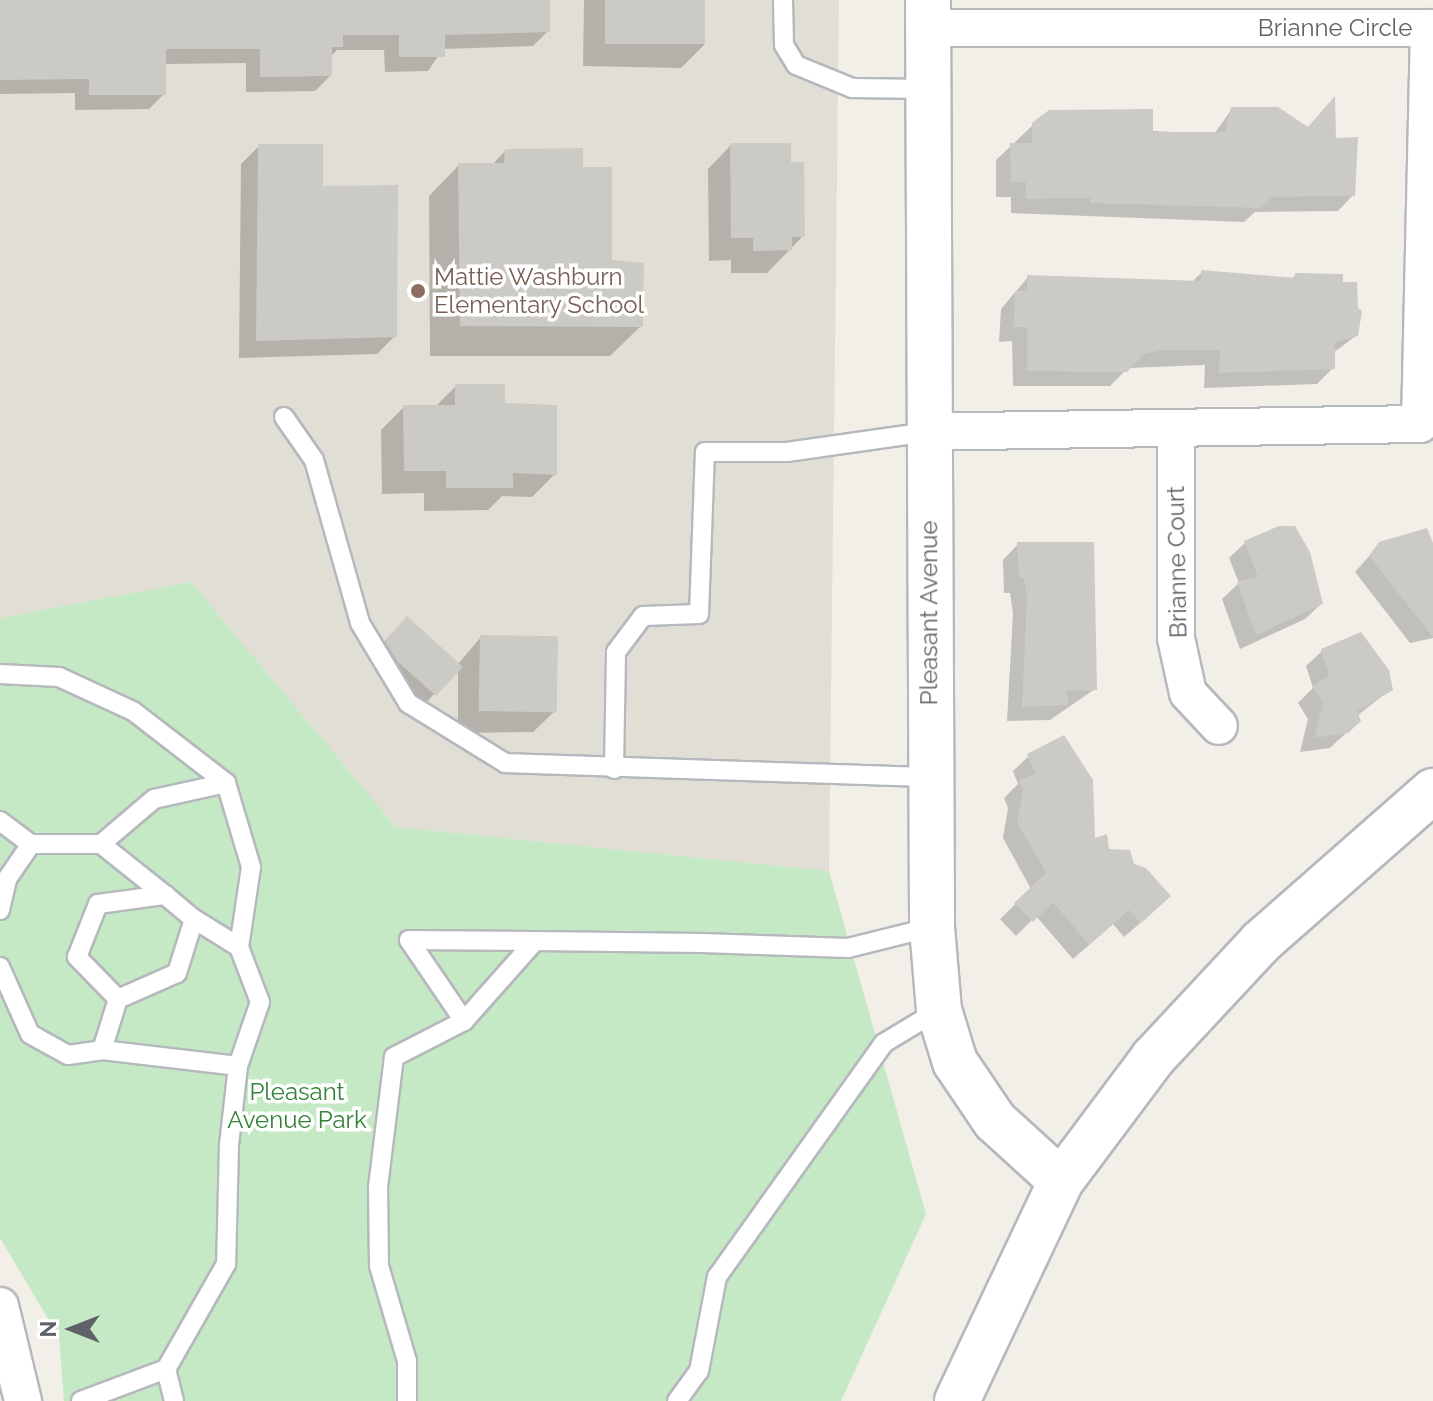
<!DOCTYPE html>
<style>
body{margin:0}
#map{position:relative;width:1433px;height:1401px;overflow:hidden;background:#f1efe8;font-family:Raleway,sans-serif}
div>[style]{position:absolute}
.education>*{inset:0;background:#e1ded6}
.green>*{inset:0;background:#c5e8c5}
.shadow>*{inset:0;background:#0003}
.building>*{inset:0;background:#cccac5;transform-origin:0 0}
.roads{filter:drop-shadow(2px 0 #b5b8bc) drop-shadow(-2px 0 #b5b8bc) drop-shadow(0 2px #b5b8bc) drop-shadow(0 -2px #b5b8bc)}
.service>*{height:18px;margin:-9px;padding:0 9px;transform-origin:9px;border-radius:9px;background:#fff}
.minor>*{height:36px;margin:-18px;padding:0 18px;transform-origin:18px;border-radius:18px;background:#fff}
.tertiary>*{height:44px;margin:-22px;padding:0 22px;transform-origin:22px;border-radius:22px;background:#fff}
.secondary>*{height:44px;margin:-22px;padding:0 22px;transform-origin:22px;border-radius:22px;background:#fff}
.dots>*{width:22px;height:22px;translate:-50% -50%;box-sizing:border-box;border:4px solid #fff;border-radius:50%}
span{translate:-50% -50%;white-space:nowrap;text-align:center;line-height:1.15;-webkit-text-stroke:7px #fff;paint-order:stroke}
.street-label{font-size:24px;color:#5f6368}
.education-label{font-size:24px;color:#785e54}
.left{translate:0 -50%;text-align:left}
.park-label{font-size:24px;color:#348238}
.north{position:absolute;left:32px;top:1289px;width:80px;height:80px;-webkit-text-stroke:6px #fff;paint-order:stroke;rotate:270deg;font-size:22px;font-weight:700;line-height:32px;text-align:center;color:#5f6368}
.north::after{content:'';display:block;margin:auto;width:28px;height:36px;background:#5f6368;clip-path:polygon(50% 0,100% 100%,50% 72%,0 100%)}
</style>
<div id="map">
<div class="education">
<div style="clip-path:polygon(0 0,839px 0,829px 871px,396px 827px,191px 582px,0 618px)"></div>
</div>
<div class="green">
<div style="clip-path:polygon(191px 582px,396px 827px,829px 871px,926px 1214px,841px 1401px,64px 1401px,59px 1337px,0 1238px,0 618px)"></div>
</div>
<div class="shadow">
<div style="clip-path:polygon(0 0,547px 0,548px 31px,533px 46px,443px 49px,428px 71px,385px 72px,384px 50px,337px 50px,330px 57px,330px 76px,315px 91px,246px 92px,246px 63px,164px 64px,164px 94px,149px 109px,75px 110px,75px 93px,0 94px)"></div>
<div style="clip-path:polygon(584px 0,703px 0,704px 45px,681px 68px,583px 66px)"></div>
<div style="clip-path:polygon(1232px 109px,1334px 140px,1353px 195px,1338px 211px,1255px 212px,1244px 222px,1011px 213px,1011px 197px,996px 197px,996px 160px,1033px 125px,1214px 134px)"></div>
<div style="clip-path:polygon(731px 145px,789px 164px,803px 236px,767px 273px,731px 273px,731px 260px,709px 261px,708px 169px)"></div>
<div style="clip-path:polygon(259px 146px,321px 188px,395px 336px,377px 354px,239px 358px,241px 164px)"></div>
<div style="clip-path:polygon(505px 151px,581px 169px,610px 262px,641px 326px,610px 356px,430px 356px,429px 196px,459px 165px,492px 165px)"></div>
<div style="clip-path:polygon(1202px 272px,1291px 279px,1296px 275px,1341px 284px,1357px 335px,1333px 353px,1333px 368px,1317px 384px,1204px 388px,1205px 365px,1128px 368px,1110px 386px,1013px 386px,1012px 341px,999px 342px,1001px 309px,1028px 277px,1191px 283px)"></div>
<div style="clip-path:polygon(456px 386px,503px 405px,555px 474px,532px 497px,502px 496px,488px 510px,424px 511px,424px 493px,382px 494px,381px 430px,404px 407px,435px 407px)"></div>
<div style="clip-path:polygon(1245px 543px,1321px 604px,1305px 619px,1240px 649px,1222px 599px,1239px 583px,1229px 558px)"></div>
<div style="clip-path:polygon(1018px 544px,1095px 689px,1050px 720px,1007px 721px,1013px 614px,1010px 593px,1004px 593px,1003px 560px)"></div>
<div style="clip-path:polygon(1380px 544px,1433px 568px,1433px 638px,1410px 643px,1355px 572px)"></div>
<div style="clip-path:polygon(391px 634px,458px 664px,481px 637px,557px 709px,533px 732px,458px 733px,458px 669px,419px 710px,370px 658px)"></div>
<div style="clip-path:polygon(1322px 651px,1391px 689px,1357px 716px,1359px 721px,1330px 748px,1300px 752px,1308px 719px,1298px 703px,1313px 688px,1306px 666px)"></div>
<div style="clip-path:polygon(1029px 756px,1153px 912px,1124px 937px,1113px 924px,1073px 959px,1036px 916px,1016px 936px,1000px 919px,1031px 889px,1003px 838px,1008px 808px,1004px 798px,1018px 784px,1013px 771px)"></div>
</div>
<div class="building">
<div style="clip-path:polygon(0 0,550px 0,550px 32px,445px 35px,445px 57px,399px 57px,399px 35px,343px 35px,343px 47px,332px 47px,332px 76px,260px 77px,260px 49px,166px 49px,166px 95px,89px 95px,89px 79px,0 80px)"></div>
<div style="left:605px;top:0;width:100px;height:44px"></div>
<div style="clip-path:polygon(1335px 96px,1336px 138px,1358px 137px,1355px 196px,1272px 197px,1261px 208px,1090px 203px,1090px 198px,1026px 199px,1026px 182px,1011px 183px,1010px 143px,1032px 143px,1032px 123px,1049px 110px,1153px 109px,1153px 132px,1225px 132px,1231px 107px,1278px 107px,1308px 127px)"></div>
<div style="clip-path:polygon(730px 143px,791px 143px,791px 162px,804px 162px,805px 237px,792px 237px,792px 250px,753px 251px,753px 238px,731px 238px)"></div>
<div style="clip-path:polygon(258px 144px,323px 144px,323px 186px,398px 185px,397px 337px,256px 341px)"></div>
<div style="clip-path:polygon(583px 148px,583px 167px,612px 167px,612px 260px,644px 263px,643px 327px,460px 326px,458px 163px,504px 163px,505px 149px)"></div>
<div style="clip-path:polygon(1201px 270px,1295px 278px,1295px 273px,1343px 274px,1343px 282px,1357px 282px,1358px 308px,1362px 311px,1358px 336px,1335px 342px,1335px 369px,1219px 373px,1220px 350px,1162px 350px,1144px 354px,1127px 372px,1027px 371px,1027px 327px,1014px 327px,1015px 291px,1027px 291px,1027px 275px,1201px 281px)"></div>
<div style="clip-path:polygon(455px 384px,505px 384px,505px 403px,557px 405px,557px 475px,513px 473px,513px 488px,446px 488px,446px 471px,404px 471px,403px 405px,455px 405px)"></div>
<div style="clip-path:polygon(1279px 526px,1295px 526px,1310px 552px,1323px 604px,1256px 635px,1237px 582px,1258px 577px,1244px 541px)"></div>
<div style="clip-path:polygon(1427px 528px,1433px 543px,1433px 637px,1369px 556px,1379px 542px)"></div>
<div style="clip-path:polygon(1017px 542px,1094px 542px,1097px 690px,1067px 691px,1068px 705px,1022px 707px,1027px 597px,1024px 578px,1019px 578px)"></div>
<div style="clip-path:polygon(407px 616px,463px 667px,436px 696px,398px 662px,385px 641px)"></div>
<div style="clip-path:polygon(1361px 632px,1389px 670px,1393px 690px,1357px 711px,1361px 721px,1348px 733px,1314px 738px,1323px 703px,1312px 686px,1329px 676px,1321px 649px)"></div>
<div style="left:480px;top:635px;width:78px;height:76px;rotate:1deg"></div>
<div style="clip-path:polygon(1064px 735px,1093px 780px,1095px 838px,1107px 834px,1109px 849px,1130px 850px,1134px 864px,1146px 868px,1171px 896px,1141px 923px,1129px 910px,1089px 945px,1053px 902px,1033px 922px,1014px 903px,1046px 873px,1017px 822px,1023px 791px,1019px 781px,1035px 773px,1027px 754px)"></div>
</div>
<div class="roads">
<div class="service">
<div style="left:783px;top:0;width:45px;rotate:88.7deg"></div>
<div style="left:784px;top:45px;width:23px;rotate:59deg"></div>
<div style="left:796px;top:65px;width:61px;rotate:22.3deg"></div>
<div style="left:852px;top:88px;width:76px;rotate:0.8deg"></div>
<div style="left:284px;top:417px;width:52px;rotate:55.1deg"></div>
<div style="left:314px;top:460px;width:169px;rotate:74.2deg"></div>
<div style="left:360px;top:623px;width:93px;rotate:59deg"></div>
<div style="left:408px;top:703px;width:114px;rotate:31.7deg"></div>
<div style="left:505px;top:763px;width:426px;rotate:1.9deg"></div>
<div style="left:0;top:674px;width:59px;rotate:2.9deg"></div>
<div style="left:59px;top:677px;width:81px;rotate:24.7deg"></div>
<div style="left:133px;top:711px;width:118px;rotate:37.7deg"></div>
<div style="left:226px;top:783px;width:88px;rotate:73.4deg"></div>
<div style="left:251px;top:867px;width:81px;rotate:98.5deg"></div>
<div style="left:614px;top:769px;width:117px;rotate:-89deg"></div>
<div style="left:616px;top:652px;width:45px;rotate:-53.1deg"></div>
<div style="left:643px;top:616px;width:56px;rotate:-2deg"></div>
<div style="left:699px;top:614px;width:162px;rotate:-87.9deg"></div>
<div style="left:705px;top:452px;width:82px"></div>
<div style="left:787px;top:452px;width:142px;rotate:-8.1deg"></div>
<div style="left:0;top:821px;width:39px;rotate:37deg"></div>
<div style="left:101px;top:844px;width:70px;rotate:-40.3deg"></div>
<div style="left:154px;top:799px;width:74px;rotate:-12.5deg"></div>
<div style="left:0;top:910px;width:32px;rotate:-77deg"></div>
<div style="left:7px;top:879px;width:42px;rotate:-55.6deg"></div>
<div style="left:31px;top:844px;width:70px"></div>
<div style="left:101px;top:844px;width:82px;rotate:38.6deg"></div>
<div style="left:165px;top:895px;width:38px;rotate:40deg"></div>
<div style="left:194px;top:919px;width:57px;rotate:107.5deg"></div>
<div style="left:177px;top:973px;width:64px;rotate:156.2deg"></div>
<div style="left:118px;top:999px;width:59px;rotate:-134.3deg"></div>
<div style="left:77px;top:957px;width:57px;rotate:-68.4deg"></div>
<div style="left:98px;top:904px;width:68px;rotate:-7.7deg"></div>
<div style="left:194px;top:919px;width:53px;rotate:31.9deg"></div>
<div style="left:239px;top:947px;width:59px;rotate:69.1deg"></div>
<div style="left:260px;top:1002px;width:68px;rotate:109deg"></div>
<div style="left:535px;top:941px;width:107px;rotate:131.6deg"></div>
<div style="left:464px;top:1021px;width:98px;rotate:-124.2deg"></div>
<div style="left:409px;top:940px;width:126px;rotate:0.5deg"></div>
<div style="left:535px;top:941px;width:167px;rotate:0.7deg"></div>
<div style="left:702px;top:943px;width:146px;rotate:2deg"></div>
<div style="left:848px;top:948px;width:87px;rotate:-14deg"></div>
<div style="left:0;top:967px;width:73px;rotate:65.9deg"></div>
<div style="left:30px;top:1034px;width:43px;rotate:28.9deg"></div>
<div style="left:68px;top:1055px;width:34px;rotate:-8deg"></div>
<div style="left:102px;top:1050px;width:137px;rotate:6.7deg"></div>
<div style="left:238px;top:1066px;width:80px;rotate:96.5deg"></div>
<div style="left:229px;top:1145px;width:119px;rotate:91.4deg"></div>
<div style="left:226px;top:1264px;width:121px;rotate:119.7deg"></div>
<div style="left:102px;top:1050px;width:53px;rotate:-72.6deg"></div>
<div style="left:81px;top:1401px;width:91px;rotate:-20.6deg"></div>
<div style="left:166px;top:1369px;width:33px;rotate:76deg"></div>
<div style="left:407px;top:1401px;width:40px;rotate:-90deg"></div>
<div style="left:407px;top:1361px;width:99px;rotate:-106.4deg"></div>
<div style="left:379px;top:1266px;width:79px;rotate:-90.7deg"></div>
<div style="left:378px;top:1187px;width:131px;rotate:-83deg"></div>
<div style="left:394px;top:1057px;width:79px;rotate:-27.2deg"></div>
<div style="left:677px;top:1401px;width:37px;rotate:-54deg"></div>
<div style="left:699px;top:1371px;width:96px;rotate:-79.2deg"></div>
<div style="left:717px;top:1277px;width:287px;rotate:-54.5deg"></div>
<div style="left:884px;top:1043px;width:64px;rotate:-31deg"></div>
</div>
<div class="minor">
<div style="left:928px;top:28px;width:501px"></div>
<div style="left:1429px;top:28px;width:396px;rotate:91.3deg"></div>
<div style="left:1420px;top:424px;width:492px;rotate:179.1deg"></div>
<div style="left:1176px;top:432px;width:206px;rotate:90deg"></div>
<div style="left:1176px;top:638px;width:56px;rotate:77.7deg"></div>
<div style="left:1188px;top:693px;width:45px;rotate:46.8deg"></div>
<div style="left:0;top:1306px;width:98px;rotate:76.4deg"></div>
</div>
<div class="tertiary">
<div style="left:928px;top:0;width:927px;rotate:89.75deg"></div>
<div style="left:932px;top:927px;width:83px;rotate:85.2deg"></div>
<div style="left:939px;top:1010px;width:54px;rotate:72.9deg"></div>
<div style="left:955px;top:1062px;width:71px;rotate:55.9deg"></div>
<div style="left:995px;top:1121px;width:89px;rotate:42.3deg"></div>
</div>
<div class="secondary">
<div style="left:957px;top:1401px;width:243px;rotate:-64.7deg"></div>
<div style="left:1061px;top:1181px;width:154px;rotate:-53.2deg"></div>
<div style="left:1153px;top:1058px;width:158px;rotate:-47deg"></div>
<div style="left:1261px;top:942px;width:229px;rotate:-41.3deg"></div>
</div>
</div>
<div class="dots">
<div style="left:418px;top:291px;background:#8d6e63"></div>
</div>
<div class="street-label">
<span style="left:1335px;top:28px">Brianne Circle</span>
<span style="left:1177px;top:562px;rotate:-91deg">Brianne Court</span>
<span style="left:929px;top:613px;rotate:-90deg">Pleasant Avenue</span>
</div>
<div class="education-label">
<span class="left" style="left:434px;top:291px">Mattie Washburn<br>Elementary School</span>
</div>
<div class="park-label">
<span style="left:297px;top:1106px">Pleasant<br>Avenue Park</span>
</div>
<div class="north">N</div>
</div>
